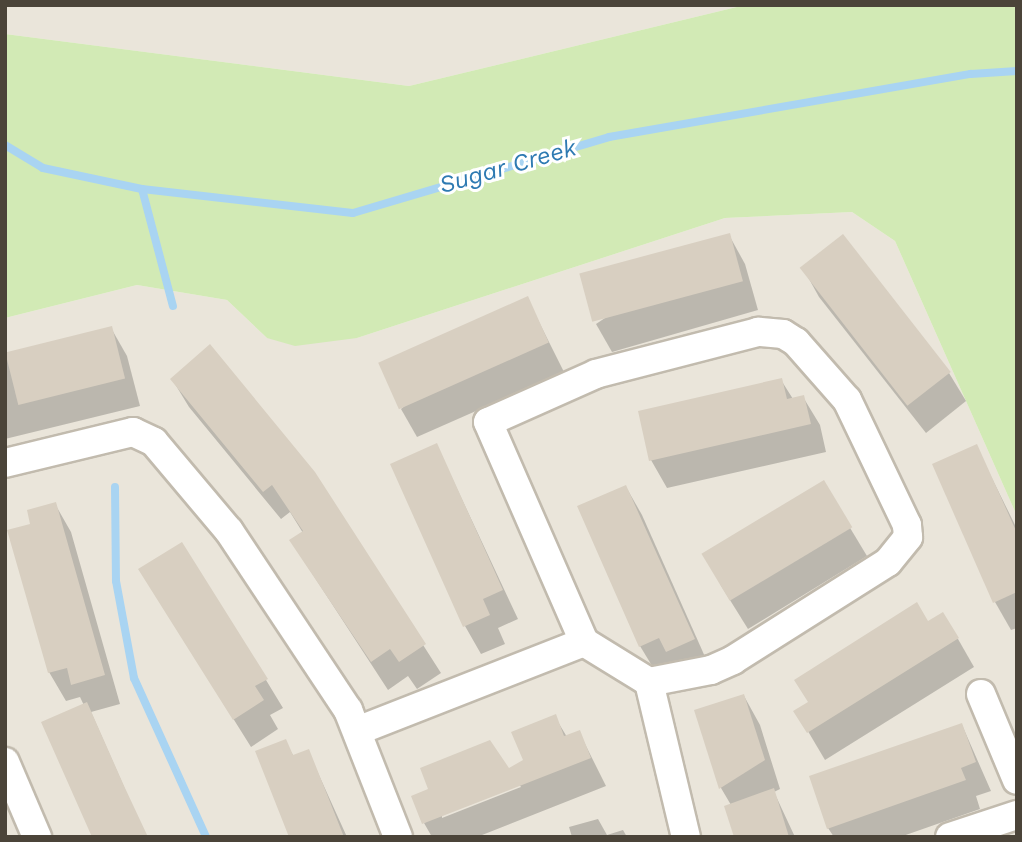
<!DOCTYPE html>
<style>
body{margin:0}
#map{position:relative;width:1022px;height:842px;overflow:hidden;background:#f6f3ec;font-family:"Work Sans",sans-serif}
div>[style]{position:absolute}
.residential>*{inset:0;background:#eae5da}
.green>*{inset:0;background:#d2eab5}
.shadow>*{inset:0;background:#0003}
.stream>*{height:8px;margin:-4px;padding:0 4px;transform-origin:4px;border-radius:4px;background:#a9d4f2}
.building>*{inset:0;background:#d8cfc1;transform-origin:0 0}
.roads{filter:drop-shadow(2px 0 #c2bbae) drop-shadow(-2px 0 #c2bbae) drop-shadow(0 2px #c2bbae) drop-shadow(0 -2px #c2bbae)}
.minor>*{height:28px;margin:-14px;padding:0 14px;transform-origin:14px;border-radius:14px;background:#fff}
span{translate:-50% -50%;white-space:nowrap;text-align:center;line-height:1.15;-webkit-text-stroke:6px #fff;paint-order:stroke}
.water-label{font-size:24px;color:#2e7ab2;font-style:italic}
.frame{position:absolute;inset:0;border:7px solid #4b4439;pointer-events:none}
</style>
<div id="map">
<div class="residential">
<div style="clip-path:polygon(5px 5px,745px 5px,409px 86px,5px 34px)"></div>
<div style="clip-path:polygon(852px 212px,895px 241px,1017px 516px,1017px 837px,5px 837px,5px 318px,137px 285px,227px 300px,267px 338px,357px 338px,725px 218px)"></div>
</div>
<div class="green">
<div style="clip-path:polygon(745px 5px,1017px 5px,1017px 516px,895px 241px,852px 212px,725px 218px,357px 338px,295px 346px,267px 338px,227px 300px,137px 285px,5px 318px,5px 34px,409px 86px)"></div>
</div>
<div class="shadow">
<div style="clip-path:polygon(729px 235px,745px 264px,758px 310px,612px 352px,596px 324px)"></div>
<div style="clip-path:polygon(803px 268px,949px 373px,966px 401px,926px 433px,819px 297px)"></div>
<div style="clip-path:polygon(527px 298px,564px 372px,417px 437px,401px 409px)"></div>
<div style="clip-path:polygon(111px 328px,127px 356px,140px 406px,5px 439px,5px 354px)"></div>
<div style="clip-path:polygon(172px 379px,313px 473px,441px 673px,417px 689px,408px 676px,388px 690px,291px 541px,303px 533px,290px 512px,281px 519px,189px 407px)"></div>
<div style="clip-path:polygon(781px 380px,793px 399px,803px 397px,820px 425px,826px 452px,667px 488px,651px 460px)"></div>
<div style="clip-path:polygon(437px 446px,518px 619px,498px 628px,505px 644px,481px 654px,465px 626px)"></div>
<div style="clip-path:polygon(976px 446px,1017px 529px,1017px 628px,1011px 630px,995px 602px)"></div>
<div style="clip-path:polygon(823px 483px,867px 556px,748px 629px,720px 584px)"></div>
<div style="clip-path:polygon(626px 487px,642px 515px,710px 668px,657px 674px,640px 646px)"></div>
<div style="clip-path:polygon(55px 504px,71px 532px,120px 704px,91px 712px,146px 837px,80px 697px,66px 701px,49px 672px,32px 525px)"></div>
<div style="clip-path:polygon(157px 597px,266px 680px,283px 708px,270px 715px,278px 729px,251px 747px)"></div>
<div style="clip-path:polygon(928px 623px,958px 639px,974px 667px,825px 760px,796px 711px)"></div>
<div style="clip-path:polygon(744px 696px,760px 725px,780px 789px,774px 792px,795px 837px,736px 837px,731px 805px,721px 788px,697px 711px)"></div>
<div style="clip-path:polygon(evenodd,555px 717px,567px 737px,579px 732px,606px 786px,477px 837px,432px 837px,424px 823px,526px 761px,555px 717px,519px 784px,521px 787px,442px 818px,442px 814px,519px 784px)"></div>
<div style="clip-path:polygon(962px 725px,991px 791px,976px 796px,980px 809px,900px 837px,834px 837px,828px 828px)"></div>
<div style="clip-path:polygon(285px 741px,294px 757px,308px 751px,347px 837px,291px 837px)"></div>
<div style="clip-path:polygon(598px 819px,607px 835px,623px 830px,627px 837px,572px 837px,569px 827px)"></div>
</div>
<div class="stream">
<div style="left:5px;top:145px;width:44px;rotate:31.2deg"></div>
<div style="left:43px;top:168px;width:101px;rotate:12deg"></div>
<div style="left:142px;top:189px;width:212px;rotate:6.5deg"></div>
<div style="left:353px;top:213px;width:267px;rotate:-16.5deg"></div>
<div style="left:609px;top:137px;width:367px;rotate:-9.9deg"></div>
<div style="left:971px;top:74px;width:46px;rotate:-3.7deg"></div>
<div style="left:142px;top:189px;width:121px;rotate:75.2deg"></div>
<div style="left:115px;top:487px;width:94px;rotate:89.4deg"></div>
<div style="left:116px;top:581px;width:99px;rotate:79.5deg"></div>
<div style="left:134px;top:678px;width:175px;rotate:65.6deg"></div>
</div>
<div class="building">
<div style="left:730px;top:233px;width:50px;height:156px;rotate:75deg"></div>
<div style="left:843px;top:234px;width:175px;height:55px;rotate:52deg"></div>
<div style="left:528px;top:296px;width:51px;height:164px;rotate:66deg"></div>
<div style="left:112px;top:326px;width:54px;height:110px;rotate:76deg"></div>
<div style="clip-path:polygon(210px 344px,315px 472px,426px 644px,399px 662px,390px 649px,371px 662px,289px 540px,303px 531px,272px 485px,263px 492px,170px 379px)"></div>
<div style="clip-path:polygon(782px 378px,787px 399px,804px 395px,811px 424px,649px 461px,638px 411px)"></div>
<div style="clip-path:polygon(437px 443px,503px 590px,483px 599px,490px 615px,463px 627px,390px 464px)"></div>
<div style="clip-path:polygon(977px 444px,1017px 533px,1017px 592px,993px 603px,932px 464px)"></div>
<div style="left:824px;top:480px;width:55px;height:143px;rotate:59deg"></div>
<div style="clip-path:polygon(626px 485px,695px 639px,666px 652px,659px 638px,639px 647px,577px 506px)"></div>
<div style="clip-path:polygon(56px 502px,105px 675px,71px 685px,67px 668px,48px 673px,7px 530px,30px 524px,27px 510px)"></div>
<div style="clip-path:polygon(182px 542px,268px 679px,255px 686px,264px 700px,233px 720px,138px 569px)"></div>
<div style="clip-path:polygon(917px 602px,928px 621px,943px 612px,959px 638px,807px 733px,793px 711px,808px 702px,794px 680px)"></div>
<div style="clip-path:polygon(744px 694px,765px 760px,719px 789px,694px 710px)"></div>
<div style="clip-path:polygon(87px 702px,125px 788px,148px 837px,92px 837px,41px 722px)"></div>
<div style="clip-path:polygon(556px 714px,564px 736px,580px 730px,591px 758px,422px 824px,411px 796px,428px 789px,420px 768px,490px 740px,509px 768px,523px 760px,511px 732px)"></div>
<div style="clip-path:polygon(962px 723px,976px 762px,961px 768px,966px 780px,827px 829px,809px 776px)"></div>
<div style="clip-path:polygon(286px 739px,293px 755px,309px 749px,344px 837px,289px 837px,255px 751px)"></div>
<div style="clip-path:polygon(774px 788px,789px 837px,734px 837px,724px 806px)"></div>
</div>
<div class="roads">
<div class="minor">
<div style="left:5px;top:463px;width:132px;rotate:-13.6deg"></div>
<div style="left:133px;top:432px;width:23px;rotate:25deg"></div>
<div style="left:154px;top:442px;width:116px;rotate:49.9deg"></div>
<div style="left:229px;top:531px;width:215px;rotate:56.4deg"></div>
<div style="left:348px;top:710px;width:136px;rotate:68.5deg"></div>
<div style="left:649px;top:682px;width:63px;rotate:-11deg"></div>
<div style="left:711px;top:670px;width:24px;rotate:-24deg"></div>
<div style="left:733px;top:660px;width:183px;rotate:-32.3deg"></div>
<div style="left:888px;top:562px;width:32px;rotate:-51deg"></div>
<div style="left:908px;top:537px;width:12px;rotate:-95deg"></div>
<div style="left:907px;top:525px;width:139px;rotate:-115.6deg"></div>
<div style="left:847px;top:400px;width:77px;rotate:-131.3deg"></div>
<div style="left:796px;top:342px;width:15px;rotate:-148deg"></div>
<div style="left:783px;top:334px;width:25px;rotate:-175deg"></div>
<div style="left:758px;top:332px;width:167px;rotate:165.5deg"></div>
<div style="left:596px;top:374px;width:118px;rotate:156deg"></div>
<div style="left:488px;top:422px;width:240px;rotate:66.4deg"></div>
<div style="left:584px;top:642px;width:76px;rotate:31.6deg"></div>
<div style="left:649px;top:682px;width:159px;rotate:76.6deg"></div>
<div style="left:981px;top:694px;width:93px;rotate:67.3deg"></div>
<div style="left:357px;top:731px;width:244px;rotate:-21.4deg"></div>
<div style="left:5px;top:762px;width:82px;rotate:66.9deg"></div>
<div style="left:950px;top:837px;width:71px;rotate:-18.2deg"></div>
</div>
</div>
<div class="water-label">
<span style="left:508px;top:167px;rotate:-16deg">Sugar Creek</span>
</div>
<div class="frame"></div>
</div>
